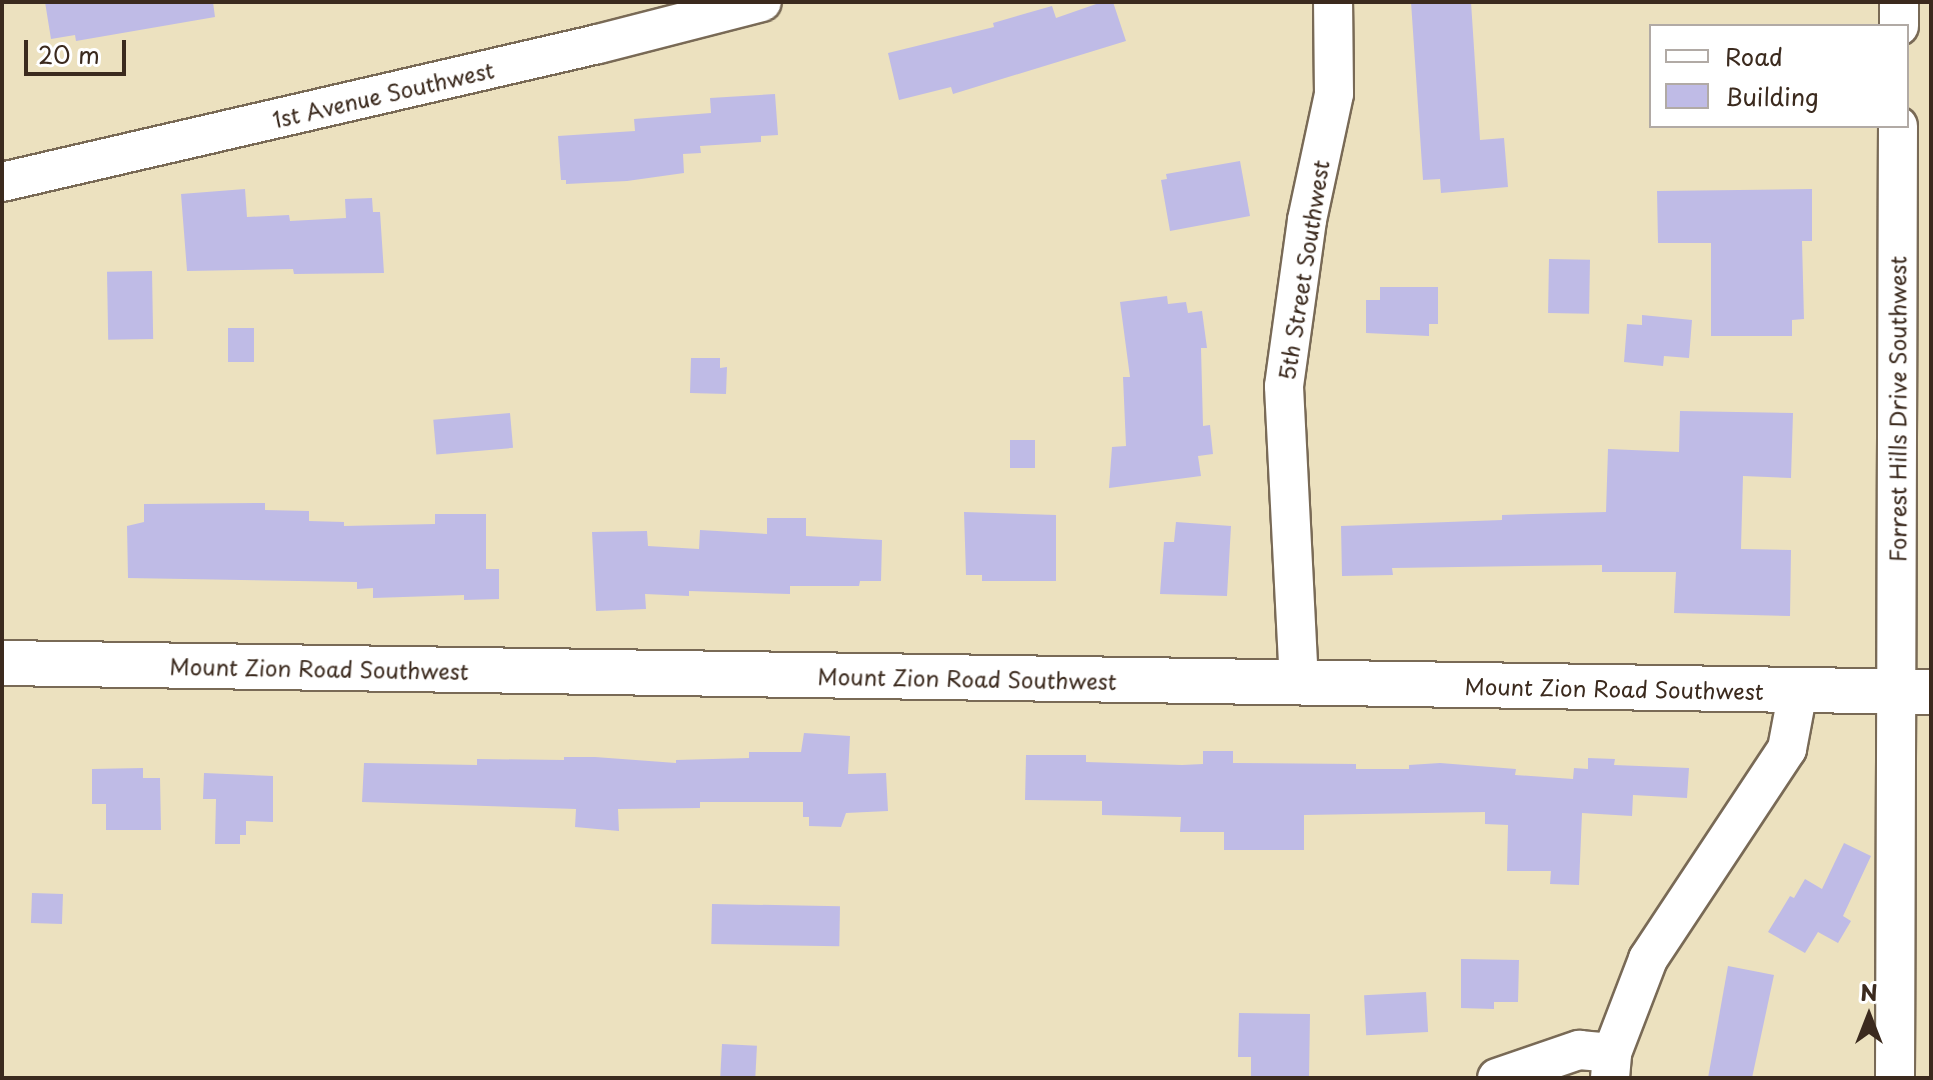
<!DOCTYPE html>
<style>
body{margin:0}
#map{position:relative;width:1933px;height:1080px;overflow:hidden;background:#ece1bf;font-family:"Playpen Sans",sans-serif}
div>[style]{position:absolute}
.building>*{inset:0;background:#bfbbe6;transform-origin:0 0}
.roads{filter:drop-shadow(2px 0 #796a56) drop-shadow(-2px 0 #796a56) drop-shadow(0 2px #796a56) drop-shadow(0 -2px #796a56)}
.minor>*{height:38px;margin:-19px;padding:0 19px;transform-origin:19px;border-radius:19px;background:#fff}
.tertiary>*{height:44px;margin:-22px;padding:0 22px;transform-origin:22px;border-radius:22px;background:#fff}
span{translate:-50% -50%;white-space:nowrap;text-align:center;line-height:1.15;-webkit-text-stroke:6px #fff;paint-order:stroke}
.street-label{font-size:22px;color:#3b2a1e}
.frame{position:absolute;inset:0;border:4px solid #3b2a1e;pointer-events:none}
.legend{position:absolute;left:1649px;top:24px;width:260px;height:104px;box-sizing:border-box;background:#fff;border:2px solid #b1aaa5;margin:0;padding:10px 14px;list-style:none;font-size:24px;color:#3b2a1e}
.legend li{display:flex;align-items:center;gap:16px;height:40px}
.legend b{width:40px;border:2px solid #b1aaa5}
.north{position:absolute;left:1829px;top:976px;width:80px;height:80px;-webkit-text-stroke:6px #fff;paint-order:stroke;rotate:0deg;font-size:22px;font-weight:700;line-height:32px;text-align:center;color:#3b2a1e}
.north::after{content:'';display:block;margin:auto;width:28px;height:36px;background:#3b2a1e;clip-path:polygon(50% 0,100% 100%,50% 72%,0 100%)}
.scale{position:absolute;left:24px;top:40px;width:102px;height:36px;box-sizing:border-box;border:4px solid #3b2a1e;border-top:0;padding-left:10px;font-size:24px;line-height:28px;white-space:nowrap;color:#3b2a1e;-webkit-text-stroke:6px #fff;paint-order:stroke}
</style>
<div id="map">
<div class="building">
<div style="clip-path:polygon(45px 2px,213px 2px,215px 17px,76px 41px,75px 35px,51px 39px)"></div>
<div style="clip-path:polygon(1102px 2px,1113px 2px,1126px 41px,953px 94px,951px 87px,899px 100px,888px 53px,994px 27px,993px 23px,1052px 6px,1056px 18px)"></div>
<div style="clip-path:polygon(1411px 2px,1471px 2px,1480px 140px,1504px 138px,1508px 187px,1441px 193px,1440px 179px,1423px 180px)"></div>
<div style="clip-path:polygon(775px 94px,778px 135px,761px 136px,761px 142px,700px 146px,701px 153px,683px 154px,684px 173px,627px 181px,566px 184px,566px 180px,561px 180px,558px 136px,635px 131px,634px 119px,711px 113px,710px 98px)"></div>
<div style="clip-path:polygon(1240px 161px,1250px 216px,1170px 231px,1161px 180px,1167px 179px,1166px 174px)"></div>
<div style="clip-path:polygon(245px 189px,247px 217px,289px 215px,290px 221px,346px 218px,345px 199px,372px 198px,373px 212px,380px 212px,384px 273px,294px 274px,293px 269px,187px 271px,181px 194px)"></div>
<div style="clip-path:polygon(1812px 189px,1812px 241px,1802px 241px,1804px 319px,1792px 320px,1792px 336px,1711px 336px,1711px 243px,1658px 243px,1657px 191px)"></div>
<div style="left:1549px;top:259px;width:41px;height:54px;rotate:1deg"></div>
<div style="left:152px;top:271px;width:68px;height:45px;rotate:89deg"></div>
<div style="clip-path:polygon(1380px 287px,1438px 287px,1438px 324px,1429px 324px,1429px 336px,1366px 333px,1366px 300px,1380px 300px)"></div>
<div style="clip-path:polygon(1167px 296px,1168px 304px,1186px 302px,1188px 313px,1202px 311px,1207px 348px,1201px 348px,1203px 426px,1210px 425px,1213px 454px,1198px 456px,1201px 476px,1109px 488px,1112px 447px,1126px 446px,1123px 377px,1130px 377px,1120px 302px)"></div>
<div style="clip-path:polygon(1642px 315px,1692px 320px,1689px 358px,1664px 356px,1663px 366px,1624px 362px,1627px 324px,1642px 325px)"></div>
<div style="left:228px;top:328px;width:26px;height:34px"></div>
<div style="clip-path:polygon(691px 358px,720px 358px,720px 368px,727px 367px,726px 394px,690px 393px)"></div>
<div style="clip-path:polygon(1680px 411px,1793px 413px,1791px 478px,1743px 476px,1741px 549px,1791px 550px,1790px 616px,1674px 613px,1676px 572px,1602px 572px,1602px 565px,1392px 568px,1393px 575px,1342px 576px,1341px 526px,1502px 520px,1502px 515px,1606px 512px,1608px 449px,1679px 452px)"></div>
<div style="left:510px;top:413px;width:35px;height:77px;rotate:85deg"></div>
<div style="left:1010px;top:440px;width:25px;height:28px"></div>
<div style="clip-path:polygon(265px 503px,265px 510px,309px 511px,309px 521px,344px 522px,344px 526px,435px 524px,435px 514px,486px 514px,486px 569px,499px 569px,499px 599px,464px 600px,464px 595px,373px 598px,373px 588px,357px 589px,357px 582px,128px 578px,127px 526px,144px 522px,144px 504px)"></div>
<div style="clip-path:polygon(964px 512px,1056px 515px,1056px 581px,982px 581px,982px 575px,966px 575px)"></div>
<div style="clip-path:polygon(767px 518px,806px 518px,806px 536px,882px 540px,881px 581px,860px 581px,859px 586px,790px 586px,790px 594px,689px 591px,689px 596px,645px 594px,646px 609px,596px 611px,592px 532px,647px 531px,648px 546px,699px 549px,700px 530px,767px 534px)"></div>
<div style="clip-path:polygon(1176px 522px,1231px 526px,1227px 596px,1160px 594px,1164px 542px,1174px 542px)"></div>
<div style="clip-path:polygon(804px 733px,850px 736px,848px 774px,886px 773px,888px 811px,846px 813px,841px 827px,809px 826px,809px 817px,803px 817px,803px 802px,700px 802px,700px 808px,618px 809px,619px 831px,575px 827px,576px 809px,362px 802px,364px 763px,477px 765px,477px 759px,564px 760px,564px 757px,595px 757px,676px 763px,676px 760px,749px 758px,749px 752px,801px 752px)"></div>
<div style="clip-path:polygon(1203px 751px,1233px 751px,1233px 763px,1356px 764px,1356px 769px,1409px 769px,1409px 765px,1440px 763px,1516px 769px,1515px 775px,1573px 779px,1574px 768px,1588px 769px,1588px 758px,1615px 759px,1614px 765px,1689px 768px,1687px 798px,1633px 795px,1632px 816px,1582px 813px,1579px 885px,1550px 884px,1551px 871px,1507px 871px,1508px 825px,1485px 824px,1485px 812px,1304px 815px,1304px 850px,1224px 850px,1224px 832px,1180px 832px,1181px 817px,1102px 815px,1102px 801px,1025px 800px,1026px 755px,1086px 755px,1086px 762px,1182px 765px,1203px 764px)"></div>
<div style="clip-path:polygon(143px 768px,143px 778px,160px 778px,161px 830px,106px 830px,106px 804px,92px 804px,92px 769px)"></div>
<div style="clip-path:polygon(204px 773px,273px 776px,273px 822px,246px 821px,246px 835px,240px 835px,240px 844px,215px 844px,216px 799px,203px 799px)"></div>
<div style="clip-path:polygon(1844px 843px,1871px 856px,1843px 916px,1851px 921px,1838px 943px,1818px 932px,1805px 953px,1768px 932px,1790px 896px,1794px 898px,1805px 879px,1822px 889px)"></div>
<div style="left:32px;top:893px;width:31px;height:30px;rotate:2deg"></div>
<div style="left:712px;top:904px;width:128px;height:40px;rotate:1deg"></div>
<div style="clip-path:polygon(1461px 959px,1519px 960px,1518px 1002px,1494px 1002px,1494px 1009px,1461px 1008px)"></div>
<div style="clip-path:polygon(1728px 966px,1774px 975px,1752px 1078px,1708px 1078px)"></div>
<div style="left:1426px;top:992px;width:40px;height:62px;rotate:87deg"></div>
<div style="clip-path:polygon(1239px 1013px,1310px 1014px,1309px 1078px,1251px 1078px,1251px 1057px,1238px 1057px)"></div>
<div style="left:722px;top:1044px;width:35px;height:34px;rotate:3deg"></div>
</div>
<div class="roads">
<div class="minor">
<div style="left:1899px;top:26px;width:24px;rotate:-90deg"></div>
<div style="left:2px;top:182px;width:612px;rotate:-13.04deg"></div>
<div style="left:598px;top:44px;width:169px;rotate:-14.4deg"></div>
<div style="left:1299px;top:683px;width:297px;rotate:-92.9deg"></div>
<div style="left:1284px;top:386px;width:168px;rotate:-82.1deg"></div>
<div style="left:1307px;top:220px;width:129px;rotate:-77.9deg"></div>
<div style="left:1334px;top:94px;width:92px;rotate:-90.6deg"></div>
<div style="left:1497px;top:1078px;width:87px;rotate:-18.9deg"></div>
<div style="left:1579px;top:1050px;width:33px;rotate:5deg"></div>
<div style="left:1610px;top:1078px;width:25px;rotate:-85deg"></div>
<div style="left:1612px;top:1053px;width:101px;rotate:-69deg"></div>
<div style="left:1648px;top:959px;width:252px;rotate:-56.5deg"></div>
<div style="left:1787px;top:749px;width:59px;rotate:-79.3deg"></div>
<div style="left:1895px;top:1078px;width:952px;rotate:-89.82deg"></div>
</div>
<div class="tertiary">
<div style="left:2px;top:663px;width:1929px;rotate:0.86deg"></div>
</div>
</div>
<div class="street-label">
<span style="left:383px;top:94px;rotate:-13deg">1st Avenue Southwest</span>
<span style="left:1303px;top:270px;rotate:-81deg">5th Street Southwest</span>
<span style="left:1897px;top:409px;rotate:-90deg">Forrest Hills Drive Southwest</span>
<span style="left:319px;top:668px;rotate:1deg">Mount Zion Road Southwest</span>
<span style="left:967px;top:678px;rotate:1deg">Mount Zion Road Southwest</span>
<span style="left:1614px;top:688px;rotate:1deg">Mount Zion Road Southwest</span>
</div>
<div class="frame"></div>
<ul class="legend">
<li><b style="height:10px;background:#fff"></b>Road</li>
<li><b style="height:22px;background:#bfbbe6"></b>Building</li>
</ul>
<div class="north">N</div>
<div class="scale">20 m</div>
</div>
